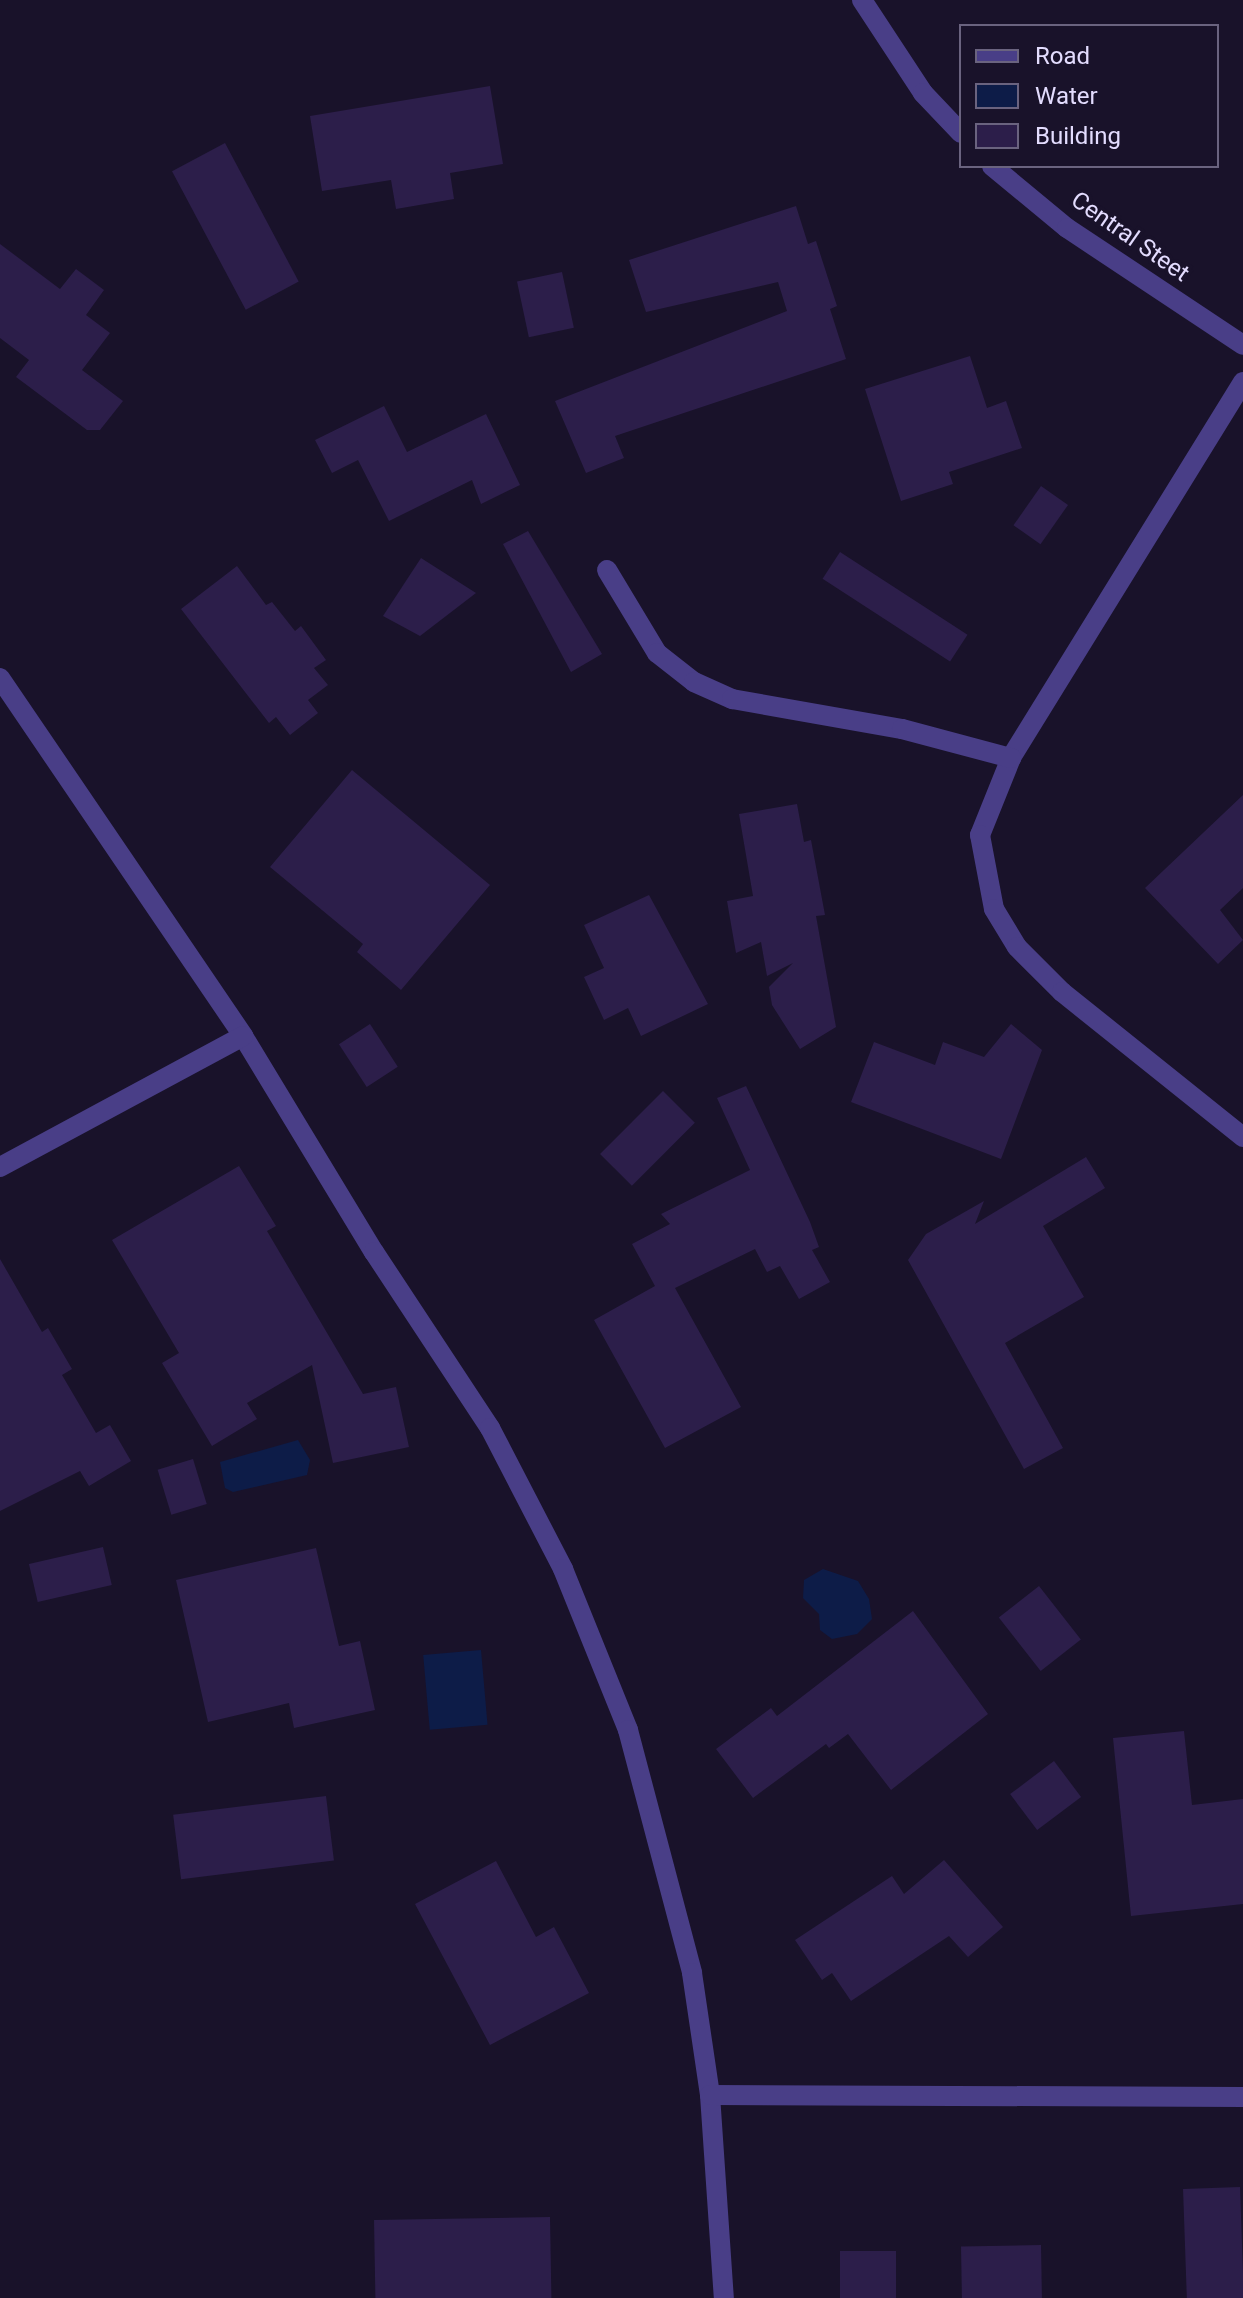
<!DOCTYPE html>
<style>
body{margin:0}
#map{position:relative;width:1243px;height:2298px;overflow:hidden;background:#19122a;font-family:Roboto,sans-serif}
div>[style]{position:absolute}
.water>*{inset:0;background:#0d1c48;transform-origin:0 0}
.building>*{inset:0;background:#2c1e4a;transform-origin:0 0}
.street>*{height:20px;margin:-10px;padding:0 10px;transform-origin:10px;border-radius:10px;background:#493e87}
span{translate:-50% -50%;white-space:nowrap;text-align:center;line-height:1.15;-webkit-text-stroke:7px #19122a;paint-order:stroke}
.street-label{font-size:24px;color:#e3dcfe}
.legend{position:absolute;left:959px;top:24px;width:260px;height:144px;box-sizing:border-box;background:#19122a;border:2px solid #6a637f;margin:0;padding:10px 14px;list-style:none;font-size:24px;color:#e3dcfe}
.legend li{display:flex;align-items:center;gap:16px;height:40px}
.legend b{width:40px;border:2px solid #6a637f}
</style>
<div id="map">
<div class="water">
<div style="clip-path:polygon(298px 1440px,310px 1460px,307px 1475px,233px 1492px,225px 1488px,220px 1462px)"></div>
<div style="clip-path:polygon(823px 1569px,858px 1581px,869px 1599px,872px 1619px,857px 1634px,832px 1639px,820px 1630px,819px 1614px,803px 1598px,804px 1580px)"></div>
<div style="left:481px;top:1650px;width:75px;height:58px;rotate:85deg"></div>
</div>
<div class="building">
<div style="clip-path:polygon(490px 86px,503px 164px,450px 173px,454px 199px,396px 209px,391px 180px,322px 191px,310px 116px)"></div>
<div style="left:225px;top:143px;width:157px;height:60px;rotate:62deg"></div>
<div style="clip-path:polygon(796px 206px,808px 244px,816px 241px,837px 306px,830px 309px,846px 359px,615px 436px,624px 458px,586px 473px,555px 401px,787px 311px,778px 282px,646px 312px,629px 260px)"></div>
<div style="clip-path:polygon(0 244px,60px 289px,76px 269px,104px 290px,86px 315px,110px 333px,82px 370px,123px 401px,100px 430px,87px 430px,16px 377px,29px 360px,0 338px)"></div>
<div style="left:562px;top:272px;width:57px;height:46px;rotate:78deg"></div>
<div style="clip-path:polygon(970px 356px,987px 408px,1006px 401px,1022px 448px,949px 472px,953px 484px,901px 501px,865px 389px)"></div>
<div style="clip-path:polygon(384px 406px,407px 452px,486px 414px,520px 485px,481px 504px,472px 480px,389px 521px,358px 460px,332px 473px,315px 440px)"></div>
<div style="left:1041px;top:486px;width:33px;height:48px;rotate:35deg"></div>
<div style="clip-path:polygon(528px 531px,602px 654px,571px 672px,503px 544px)"></div>
<div style="left:840px;top:552px;width:152px;height:32px;rotate:33deg"></div>
<div style="clip-path:polygon(421px 558px,476px 593px,420px 636px,383px 616px)"></div>
<div style="clip-path:polygon(237px 566px,266px 605px,272px 602px,295px 631px,301px 626px,326px 660px,314px 668px,328px 685px,308px 700px,318px 713px,290px 735px,276px 717px,269px 723px,181px 609px)"></div>
<div style="clip-path:polygon(352px 770px,490px 885px,401px 990px,357px 952px,363px 944px,270px 867px)"></div>
<div style="clip-path:polygon(1243px 795px,1243px 888px,1220px 910px,1243px 940px,1218px 964px,1145px 888px)"></div>
<div style="clip-path:polygon(797px 804px,804px 842px,811px 840px,825px 915px,816px 916px,836px 1027px,800px 1049px,772px 1005px,769px 987px,793px 963px,767px 976px,761px 942px,736px 953px,727px 901px,753px 896px,739px 814px)"></div>
<div style="clip-path:polygon(649px 895px,708px 1004px,641px 1036px,628px 1008px,604px 1020px,584px 977px,604px 968px,584px 925px)"></div>
<div style="left:370px;top:1024px;width:51px;height:37px;rotate:57deg"></div>
<div style="clip-path:polygon(1011px 1024px,1042px 1050px,1001px 1159px,851px 1102px,874px 1042px,935px 1065px,943px 1042px,984px 1057px)"></div>
<div style="clip-path:polygon(746px 1086px,810px 1222px,819px 1247px,812px 1250px,830px 1282px,799px 1299px,780px 1266px,767px 1272px,755px 1249px,675px 1288px,741px 1407px,665px 1448px,594px 1320px,655px 1286px,632px 1244px,670px 1224px,661px 1214px,750px 1170px,717px 1098px)"></div>
<div style="left:663px;top:1091px;width:45px;height:89px;rotate:45deg"></div>
<div style="clip-path:polygon(1086px 1157px,1105px 1188px,1043px 1226px,1084px 1297px,1005px 1343px,1063px 1448px,1024px 1469px,908px 1260px,926px 1234px,984px 1201px,975px 1224px)"></div>
<div style="clip-path:polygon(239px 1166px,276px 1226px,267px 1231px,363px 1394px,396px 1387px,409px 1447px,333px 1463px,312px 1365px,247px 1403px,257px 1419px,212px 1446px,162px 1363px,179px 1353px,112px 1240px)"></div>
<div style="clip-path:polygon(0 1259px,42px 1332px,48px 1328px,72px 1369px,62px 1375px,96px 1433px,110px 1425px,131px 1461px,89px 1486px,80px 1471px,0 1511px)"></div>
<div style="left:193px;top:1459px;width:47px;height:37px;rotate:73deg"></div>
<div style="left:103px;top:1547px;width:39px;height:76px;rotate:77deg"></div>
<div style="clip-path:polygon(316px 1548px,339px 1646px,360px 1641px,375px 1710px,294px 1728px,289px 1703px,208px 1722px,176px 1580px)"></div>
<div style="left:1039px;top:1586px;width:68px;height:51px;rotate:52deg"></div>
<div style="clip-path:polygon(913px 1611px,988px 1714px,891px 1790px,848px 1734px,829px 1748px,826px 1744px,753px 1798px,716px 1749px,771px 1708px,777px 1716px)"></div>
<div style="clip-path:polygon(1184px 1731px,1192px 1805px,1243px 1799px,1243px 1904px,1131px 1916px,1113px 1738px)"></div>
<div style="left:1054px;top:1761px;width:45px;height:55px;rotate:53deg"></div>
<div style="left:326px;top:1796px;width:65px;height:154px;rotate:83deg"></div>
<div style="clip-path:polygon(944px 1860px,1003px 1927px,968px 1957px,949px 1936px,851px 2001px,832px 1973px,822px 1980px,795px 1940px,892px 1876px,904px 1894px)"></div>
<div style="clip-path:polygon(496px 1861px,536px 1937px,554px 1927px,589px 1993px,490px 2045px,415px 1904px)"></div>
<div style="left:1240px;top:2187px;width:111px;height:57px;rotate:88deg"></div>
<div style="left:550px;top:2217px;width:81px;height:176px;rotate:89deg"></div>
<div style="left:1041px;top:2245px;width:53px;height:80px;rotate:89deg"></div>
<div style="left:896px;top:2251px;width:47px;height:56px;rotate:90deg"></div>
</div>
<div class="street">
<div style="left:862px;top:0;width:111px;rotate:56.7deg"></div>
<div style="left:923px;top:93px;width:55px;rotate:46.5deg"></div>
<div style="left:992px;top:166px;width:97px;rotate:39.6deg"></div>
<div style="left:1067px;top:228px;width:211px;rotate:33.6deg"></div>
<div style="left:1243px;top:382px;width:442px;rotate:121.7deg"></div>
<div style="left:1011px;top:758px;width:83px;rotate:111.9deg"></div>
<div style="left:980px;top:835px;width:75px;rotate:79.3deg"></div>
<div style="left:994px;top:909px;width:44px;rotate:58.8deg"></div>
<div style="left:1017px;top:947px;width:64px;rotate:45deg"></div>
<div style="left:1062px;top:992px;width:232px;rotate:38.7deg"></div>
<div style="left:607px;top:570px;width:97px;rotate:58.9deg"></div>
<div style="left:657px;top:653px;width:47px;rotate:38.1deg"></div>
<div style="left:694px;top:682px;width:42px;rotate:24.1deg"></div>
<div style="left:732px;top:699px;width:173px;rotate:10deg"></div>
<div style="left:902px;top:729px;width:113px;rotate:14.9deg"></div>
<div style="left:0;top:678px;width:433px;rotate:55.8deg"></div>
<div style="left:243px;top:1036px;width:253px;rotate:58.8deg"></div>
<div style="left:374px;top:1252px;width:211px;rotate:56.6deg"></div>
<div style="left:490px;top:1428px;width:159px;rotate:62.6deg"></div>
<div style="left:563px;top:1569px;width:174px;rotate:68deg"></div>
<div style="left:628px;top:1730px;width:251px;rotate:75.2deg"></div>
<div style="left:692px;top:1973px;width:123px;rotate:81.6deg"></div>
<div style="left:710px;top:2095px;width:203px;rotate:86.1deg"></div>
<div style="left:0;top:1167px;width:276px;rotate:-28.3deg"></div>
<div style="left:710px;top:2095px;width:533px;rotate:0.21deg"></div>
</div>
<div class="street-label">
<span style="left:1130px;top:237px;rotate:35deg">Central Steet</span>
</div>
<ul class="legend">
<li><b style="height:10px;background:#493e87"></b>Road</li>
<li><b style="height:22px;background:#0d1c48"></b>Water</li>
<li><b style="height:22px;background:#2c1e4a"></b>Building</li>
</ul>
</div>
